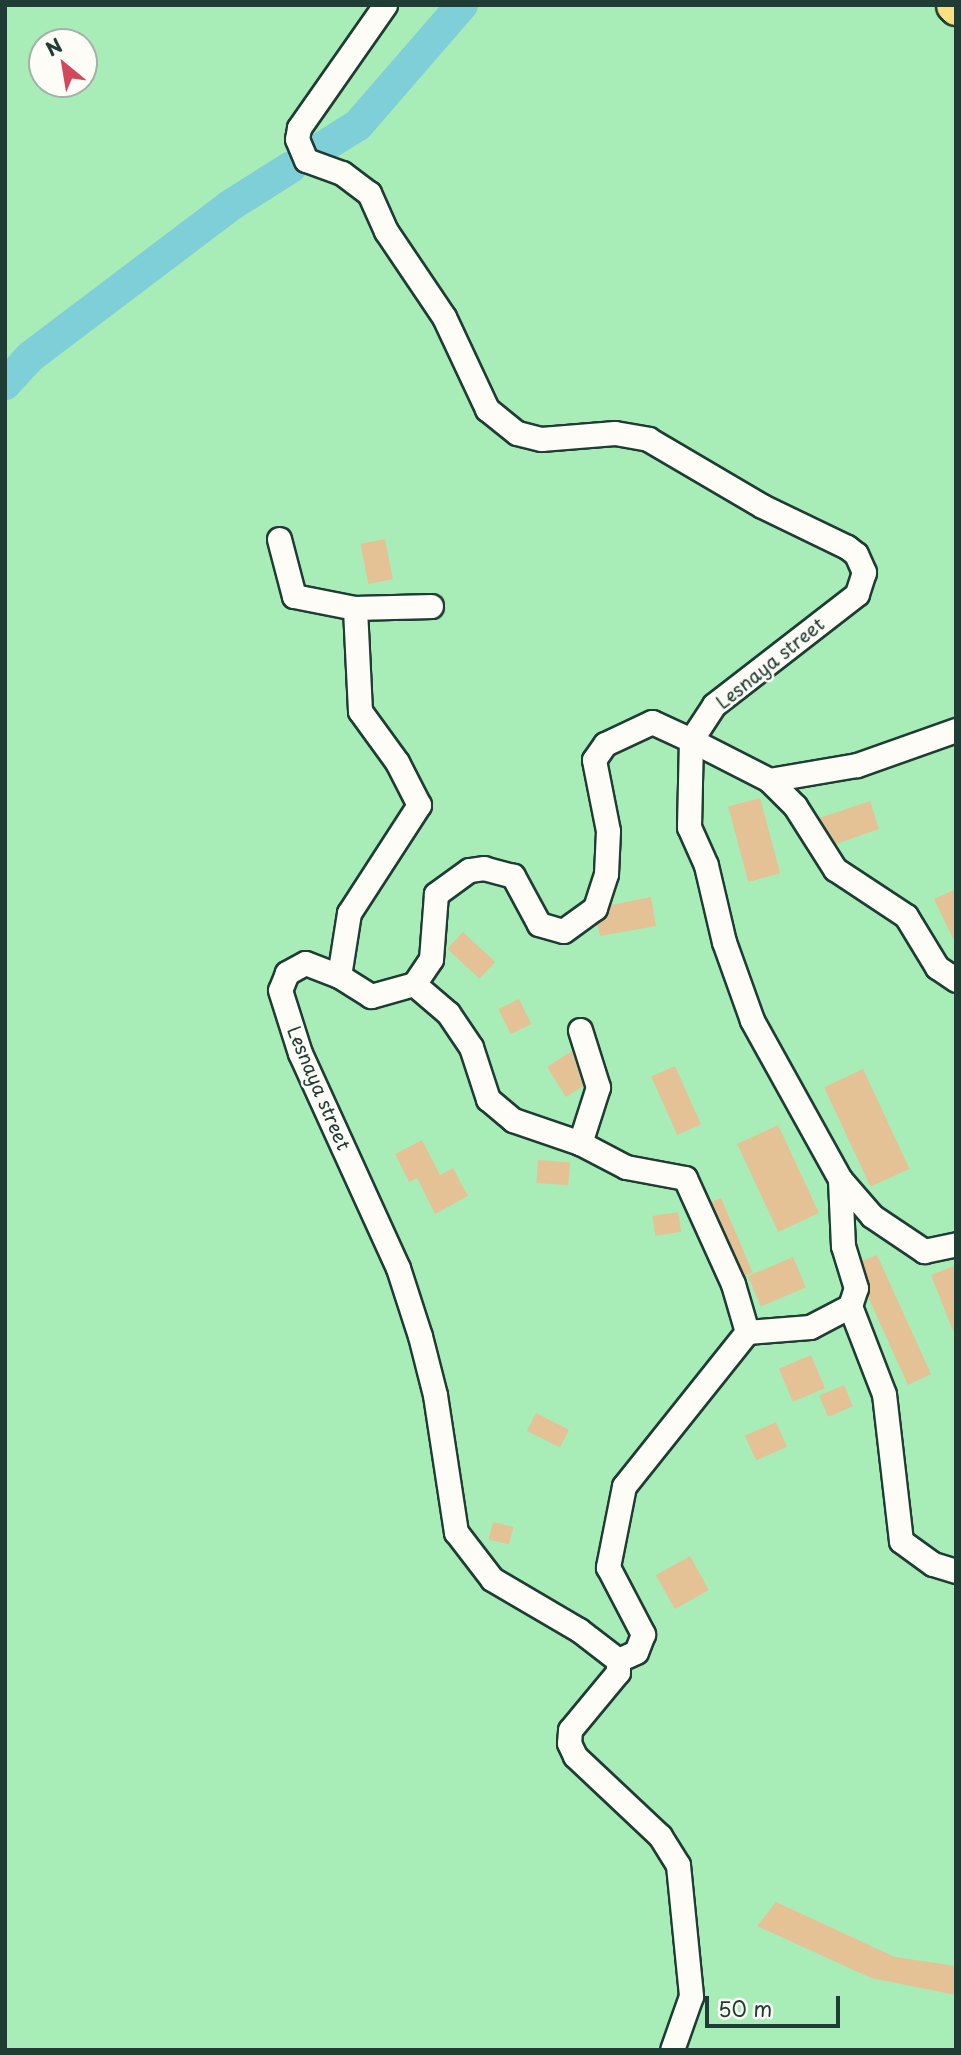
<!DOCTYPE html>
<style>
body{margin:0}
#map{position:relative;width:961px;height:2055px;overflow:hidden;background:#fdfcf7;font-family:"Playpen Sans",sans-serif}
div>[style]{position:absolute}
.green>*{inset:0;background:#a8edb8}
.river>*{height:32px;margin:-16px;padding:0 16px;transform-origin:16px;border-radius:16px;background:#7ecfd7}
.building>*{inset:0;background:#e4c295;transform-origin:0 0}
.roads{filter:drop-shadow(2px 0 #1f3d34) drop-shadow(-2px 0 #1f3d34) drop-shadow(0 2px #1f3d34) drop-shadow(0 -2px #1f3d34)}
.minor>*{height:23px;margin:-11.5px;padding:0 11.5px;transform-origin:11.5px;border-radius:11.5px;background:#fdfcf7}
.highway>*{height:35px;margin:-17.5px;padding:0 17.5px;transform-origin:17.5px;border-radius:17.5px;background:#fce080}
span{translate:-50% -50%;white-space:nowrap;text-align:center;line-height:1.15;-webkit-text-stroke:5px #fdfcf7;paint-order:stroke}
.street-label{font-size:19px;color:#1f3d34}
.frame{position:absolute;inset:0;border:7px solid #1f3d34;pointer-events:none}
.north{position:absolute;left:28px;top:28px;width:70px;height:70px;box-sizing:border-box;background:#fdfcf7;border:2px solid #a4b0a9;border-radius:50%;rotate:330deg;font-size:19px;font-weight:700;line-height:28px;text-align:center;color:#1f3d34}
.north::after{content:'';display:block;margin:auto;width:24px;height:32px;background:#d1495b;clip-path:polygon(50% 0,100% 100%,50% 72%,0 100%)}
.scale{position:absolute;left:705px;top:1996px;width:135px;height:32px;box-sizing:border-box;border:4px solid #1f3d34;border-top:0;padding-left:9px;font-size:21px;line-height:24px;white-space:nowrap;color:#1f3d34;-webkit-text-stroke:5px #fdfcf7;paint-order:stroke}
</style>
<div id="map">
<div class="green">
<div style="clip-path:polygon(evenodd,5px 5px,956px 5px,956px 2050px,5px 2050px,5px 5px,42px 42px,84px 42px,84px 84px,42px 84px,42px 42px)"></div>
</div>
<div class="river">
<div style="left:318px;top:150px;width:47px;rotate:-32deg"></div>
<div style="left:358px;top:125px;width:159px;rotate:-49.1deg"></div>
<div style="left:5px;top:384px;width:37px;rotate:-47deg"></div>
<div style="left:30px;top:357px;width:252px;rotate:-37.1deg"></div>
<div style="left:231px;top:205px;width:71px;rotate:-32.3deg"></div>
</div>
<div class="building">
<div style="left:385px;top:539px;width:41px;height:25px;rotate:79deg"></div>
<div style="left:760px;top:798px;width:78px;height:33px;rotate:75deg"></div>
<div style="clip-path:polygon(870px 801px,879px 829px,836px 844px,819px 818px)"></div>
<div style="clip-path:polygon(956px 889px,956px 945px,934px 899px)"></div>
<div style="clip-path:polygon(651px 897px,656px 926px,600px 936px,597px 923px,611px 905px)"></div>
<div style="left:463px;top:932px;width:44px;height:23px;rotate:43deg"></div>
<div style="left:519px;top:999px;width:28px;height:23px;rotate:64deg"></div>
<div style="clip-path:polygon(572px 1051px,583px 1086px,566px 1097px,547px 1067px)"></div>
<div style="left:675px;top:1066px;width:64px;height:26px;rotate:66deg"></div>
<div style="left:863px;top:1069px;width:110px;height:43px;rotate:65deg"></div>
<div style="left:778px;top:1125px;width:97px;height:45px;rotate:65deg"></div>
<div style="clip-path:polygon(422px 1140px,440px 1175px,453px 1168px,468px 1196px,435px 1214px,417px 1178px,409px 1182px,395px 1154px)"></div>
<div style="left:538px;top:1160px;width:32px;height:23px;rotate:4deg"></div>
<div style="left:721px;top:1198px;width:81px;height:11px;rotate:67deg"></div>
<div style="left:678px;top:1212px;width:20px;height:26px;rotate:81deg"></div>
<div style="clip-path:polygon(877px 1255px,931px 1374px,908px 1385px,868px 1297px,862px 1261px)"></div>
<div style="left:793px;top:1257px;width:33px;height:49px;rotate:67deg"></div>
<div style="clip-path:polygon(956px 1265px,956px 1336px,955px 1336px,931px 1275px)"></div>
<div style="left:811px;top:1355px;width:36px;height:35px;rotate:67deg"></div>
<div style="left:844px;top:1385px;width:23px;height:27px;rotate:67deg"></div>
<div style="left:536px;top:1413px;width:37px;height:20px;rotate:27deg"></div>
<div style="left:776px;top:1422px;width:27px;height:34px;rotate:66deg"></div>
<div style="left:493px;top:1522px;width:21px;height:18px;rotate:14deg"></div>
<div style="left:690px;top:1556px;width:39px;height:39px;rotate:61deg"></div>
<div style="clip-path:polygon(776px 1902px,895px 1957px,956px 1966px,956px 1995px,871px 1978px,757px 1926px)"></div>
</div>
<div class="roads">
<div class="minor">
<div style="left:385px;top:5px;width:150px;rotate:125deg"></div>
<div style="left:299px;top:128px;width:11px;rotate:100deg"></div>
<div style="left:297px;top:139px;width:23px;rotate:67deg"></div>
<div style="left:306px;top:160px;width:38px;rotate:20deg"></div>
<div style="left:342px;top:173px;width:34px;rotate:37deg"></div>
<div style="left:369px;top:193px;width:42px;rotate:65.9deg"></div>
<div style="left:386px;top:231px;width:104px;rotate:56deg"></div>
<div style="left:444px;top:317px;width:102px;rotate:64.9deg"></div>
<div style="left:487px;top:409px;width:38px;rotate:39deg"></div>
<div style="left:517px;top:433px;width:25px;rotate:14deg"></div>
<div style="left:541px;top:439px;width:74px;rotate:-4.6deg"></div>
<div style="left:615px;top:433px;width:34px;rotate:10deg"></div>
<div style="left:648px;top:439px;width:132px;rotate:30.4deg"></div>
<div style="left:762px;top:506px;width:94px;rotate:25.8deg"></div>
<div style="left:847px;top:547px;width:11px;rotate:38deg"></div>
<div style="left:856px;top:554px;width:20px;rotate:66deg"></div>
<div style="left:864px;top:572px;width:23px;rotate:108deg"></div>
<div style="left:857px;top:594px;width:181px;rotate:142.2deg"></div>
<div style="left:714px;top:705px;width:42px;rotate:123.3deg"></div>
<div style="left:691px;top:740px;width:43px;rotate:-155.2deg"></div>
<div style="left:652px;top:722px;width:52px;rotate:154.9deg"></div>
<div style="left:605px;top:744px;width:19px;rotate:125deg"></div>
<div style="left:594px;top:760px;width:72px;rotate:78.8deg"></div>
<div style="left:608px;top:831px;width:43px;rotate:92.7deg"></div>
<div style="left:606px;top:874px;width:36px;rotate:108deg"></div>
<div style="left:595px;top:908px;width:39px;rotate:144deg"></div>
<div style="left:563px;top:931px;width:25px;rotate:-164deg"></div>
<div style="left:539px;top:924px;width:55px;rotate:-118.4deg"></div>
<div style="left:513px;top:876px;width:30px;rotate:-165deg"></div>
<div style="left:484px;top:868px;width:15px;rotate:172deg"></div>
<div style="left:469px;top:870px;width:41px;rotate:144deg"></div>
<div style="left:436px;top:894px;width:65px;rotate:94.4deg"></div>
<div style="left:431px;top:959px;width:30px;rotate:124deg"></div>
<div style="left:414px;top:984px;width:45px;rotate:164.4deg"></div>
<div style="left:371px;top:996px;width:38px;rotate:-148deg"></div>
<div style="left:339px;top:976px;width:36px;rotate:-159deg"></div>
<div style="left:305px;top:963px;width:21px;rotate:151deg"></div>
<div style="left:287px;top:973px;width:18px;rotate:112deg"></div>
<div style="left:280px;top:990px;width:66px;rotate:72.4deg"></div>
<div style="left:300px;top:1053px;width:236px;rotate:65.5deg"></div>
<div style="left:398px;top:1268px;width:71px;rotate:72.1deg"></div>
<div style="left:420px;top:1336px;width:61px;rotate:75.7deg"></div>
<div style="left:435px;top:1395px;width:139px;rotate:81.3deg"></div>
<div style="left:456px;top:1532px;width:59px;rotate:52.5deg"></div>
<div style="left:492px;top:1579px;width:101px;rotate:30.4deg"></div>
<div style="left:579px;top:1630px;width:49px;rotate:37.6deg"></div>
<div style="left:618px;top:1660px;width:12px;rotate:90deg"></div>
<div style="left:618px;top:1672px;width:75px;rotate:129.6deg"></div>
<div style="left:570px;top:1730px;width:13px;rotate:94deg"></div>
<div style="left:569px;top:1743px;width:14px;rotate:65deg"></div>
<div style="left:575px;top:1756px;width:117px;rotate:43.3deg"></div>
<div style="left:660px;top:1836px;width:34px;rotate:58deg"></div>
<div style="left:678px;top:1865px;width:132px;rotate:84.3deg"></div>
<div style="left:691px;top:1996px;width:57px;rotate:109.4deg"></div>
<div style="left:279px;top:539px;width:59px;rotate:75.3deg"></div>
<div style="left:294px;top:596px;width:62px;rotate:11.1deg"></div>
<div style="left:769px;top:780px;width:89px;rotate:-9.7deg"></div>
<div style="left:857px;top:765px;width:105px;rotate:-19.5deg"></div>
<div style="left:339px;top:976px;width:64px;rotate:-81deg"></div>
<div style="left:349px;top:913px;width:129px;rotate:-57.1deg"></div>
<div style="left:419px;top:805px;width:48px;rotate:-117.1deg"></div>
<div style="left:397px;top:762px;width:63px;rotate:-126deg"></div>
<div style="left:360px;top:711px;width:103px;rotate:-92.8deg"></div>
<div style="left:355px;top:608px;width:76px;rotate:-1.5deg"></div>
<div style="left:414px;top:984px;width:45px;rotate:40.5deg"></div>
<div style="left:448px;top:1013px;width:41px;rotate:55.9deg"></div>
<div style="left:471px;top:1047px;width:55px;rotate:71.9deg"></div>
<div style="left:488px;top:1099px;width:33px;rotate:40deg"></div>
<div style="left:513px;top:1120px;width:71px;rotate:18.9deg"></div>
<div style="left:580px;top:1030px;width:60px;rotate:72.5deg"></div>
<div style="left:598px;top:1087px;width:59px;rotate:107.8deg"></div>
<div style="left:580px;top:1143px;width:52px;rotate:27.6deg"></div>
<div style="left:626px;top:1167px;width:60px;rotate:10.6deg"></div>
<div style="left:685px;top:1178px;width:116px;rotate:65.6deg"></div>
<div style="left:733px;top:1284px;width:50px;rotate:73.7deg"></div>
<div style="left:747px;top:1332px;width:197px;rotate:128.6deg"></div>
<div style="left:624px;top:1486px;width:83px;rotate:101.2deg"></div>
<div style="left:608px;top:1567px;width:76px;rotate:62.4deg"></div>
<div style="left:643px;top:1634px;width:19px;rotate:111deg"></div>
<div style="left:636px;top:1652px;width:20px;rotate:156deg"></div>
<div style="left:840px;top:1179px;width:49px;rotate:49.1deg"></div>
<div style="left:872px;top:1216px;width:63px;rotate:33.9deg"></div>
<div style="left:924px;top:1251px;width:33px;rotate:-12deg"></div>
<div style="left:850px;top:1306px;width:94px;rotate:68.9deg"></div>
<div style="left:884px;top:1394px;width:148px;rotate:83.4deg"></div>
<div style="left:901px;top:1541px;width:39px;rotate:36deg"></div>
<div style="left:933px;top:1564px;width:24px;rotate:17deg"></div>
<div style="left:747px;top:1332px;width:63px;rotate:-4.5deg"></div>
<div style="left:810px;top:1327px;width:45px;rotate:-27.7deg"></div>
<div style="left:850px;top:1306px;width:19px;rotate:-72deg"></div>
<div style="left:856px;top:1288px;width:44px;rotate:-107.2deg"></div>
<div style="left:843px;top:1246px;width:67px;rotate:-92.6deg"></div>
<div style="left:840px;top:1179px;width:182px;rotate:-119deg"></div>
<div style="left:752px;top:1020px;width:83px;rotate:-109.7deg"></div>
<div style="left:724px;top:942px;width:79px;rotate:-103.2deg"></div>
<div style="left:706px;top:865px;width:42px;rotate:-114.1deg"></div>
<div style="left:689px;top:827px;width:87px;rotate:-88.7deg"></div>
<div style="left:691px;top:740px;width:88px;rotate:27.1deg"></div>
<div style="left:769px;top:780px;width:37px;rotate:45deg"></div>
<div style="left:795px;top:806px;width:75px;rotate:57.6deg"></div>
<div style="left:835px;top:869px;width:85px;rotate:33.5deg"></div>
<div style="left:906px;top:916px;width:60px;rotate:58.7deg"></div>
<div style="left:937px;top:967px;width:23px;rotate:34deg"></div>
</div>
<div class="highway">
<div style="left:954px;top:5px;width:3px;rotate:45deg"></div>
</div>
</div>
<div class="street-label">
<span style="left:770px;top:663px;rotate:-39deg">Lesnaya street</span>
<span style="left:319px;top:1088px;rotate:67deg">Lesnaya street</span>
</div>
<div class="frame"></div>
<div class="north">N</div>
<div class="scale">50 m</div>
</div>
